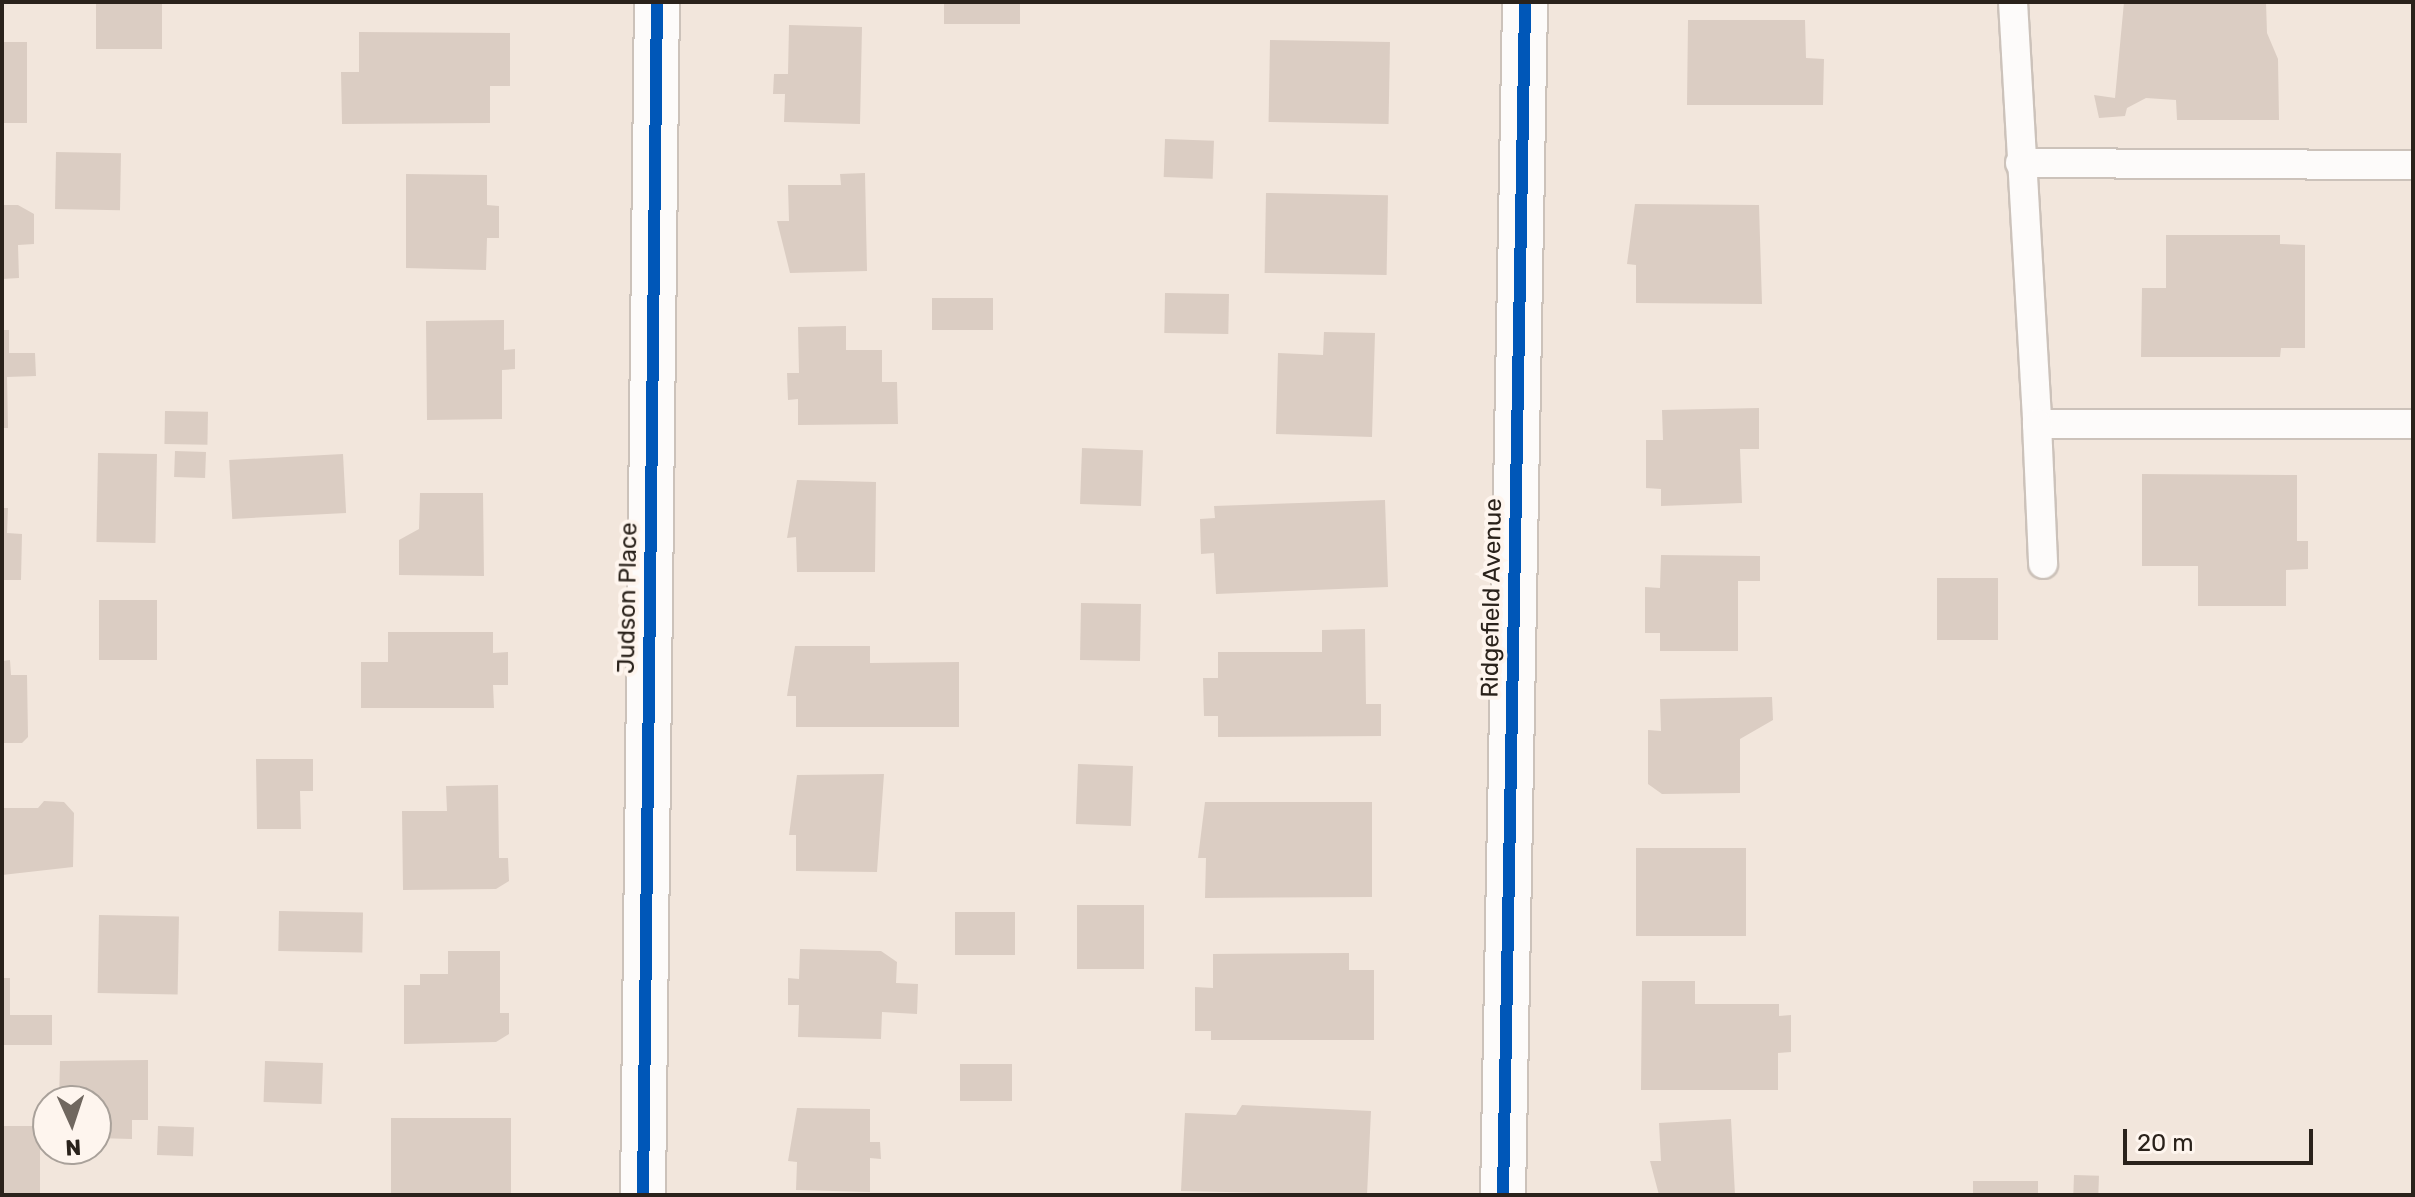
<!DOCTYPE html>
<style>
body{margin:0}
#map{position:relative;width:2415px;height:1197px;overflow:hidden;background:#f2e6dc;font-family:Rubik,sans-serif}
div>[style]{position:absolute}
.building>*{inset:0;background:#dbcdc3;transform-origin:0 0}
.roads{filter:drop-shadow(2px 0 #ccc2ba) drop-shadow(-2px 0 #ccc2ba) drop-shadow(0 2px #ccc2ba) drop-shadow(0 -2px #ccc2ba)}
.lane>*{height:28px;margin:-14px;padding:0 14px;transform-origin:14px;border-radius:14px;background:#fdfbfa}
.street>*{height:44px;margin:-22px;padding:0 22px;transform-origin:22px;border-radius:22px;background:#fdfbfa}
.cycleway>*{height:12px;margin:-6px;padding:0 6px;transform-origin:6px;border-radius:6px;background:#0057b8}
span{translate:-50% -50%;white-space:nowrap;text-align:center;line-height:1.15;-webkit-text-stroke:8px #fef5ee;paint-order:stroke}
.street-label{font-size:24px;color:#2a221b}
.frame{position:absolute;inset:0;border:4px solid #2a221b;pointer-events:none}
.north{position:absolute;left:32px;top:1085px;width:80px;height:80px;box-sizing:border-box;background:#fef5ee;border:2px solid #a9a19a;border-radius:50%;rotate:177deg;font-size:22px;font-weight:700;line-height:32px;text-align:center;color:#2a221b}
.north::after{content:'';display:block;margin:auto;width:28px;height:36px;background:#70675f;clip-path:polygon(50% 0,100% 100%,50% 72%,0 100%)}
.scale{position:absolute;left:2123px;top:1129px;width:190px;height:36px;box-sizing:border-box;border:4px solid #2a221b;border-top:0;padding-left:10px;font-size:24px;line-height:28px;white-space:nowrap;color:#2a221b;-webkit-text-stroke:6px #fef5ee;paint-order:stroke}
</style>
<div id="map">
<div class="building">
<div style="left:96px;top:2px;width:66px;height:47px"></div>
<div style="left:944px;top:2px;width:76px;height:22px"></div>
<div style="clip-path:polygon(2124px 2px,2266px 2px,2267px 33px,2278px 59px,2279px 120px,2177px 120px,2176px 100px,2146px 98px,2127px 108px,2125px 116px,2099px 118px,2094px 95px,2115px 98px)"></div>
<div style="clip-path:polygon(1688px 20px,1805px 20px,1806px 58px,1824px 59px,1823px 105px,1687px 105px)"></div>
<div style="clip-path:polygon(789px 25px,862px 27px,860px 124px,784px 122px,785px 94px,773px 94px,774px 74px,788px 74px)"></div>
<div style="clip-path:polygon(359px 32px,510px 33px,510px 86px,490px 86px,490px 123px,342px 124px,341px 72px,359px 72px)"></div>
<div style="left:1270px;top:40px;width:120px;height:82px;rotate:1deg"></div>
<div style="left:2px;top:42px;width:25px;height:81px"></div>
<div style="left:1165px;top:139px;width:49px;height:38px;rotate:2deg"></div>
<div style="left:56px;top:152px;width:65px;height:57px;rotate:1deg"></div>
<div style="clip-path:polygon(865px 173px,867px 271px,790px 273px,777px 221px,789px 221px,788px 185px,841px 185px,840px 174px)"></div>
<div style="clip-path:polygon(406px 174px,487px 175px,487px 205px,499px 206px,499px 238px,487px 238px,486px 270px,406px 268px)"></div>
<div style="left:1266px;top:193px;width:122px;height:80px;rotate:1deg"></div>
<div style="clip-path:polygon(1635px 204px,1759px 205px,1762px 304px,1636px 303px,1636px 265px,1627px 264px)"></div>
<div style="clip-path:polygon(2px 205px,18px 205px,34px 214px,34px 244px,18px 245px,19px 278px,2px 279px)"></div>
<div style="clip-path:polygon(2166px 235px,2280px 235px,2280px 244px,2305px 245px,2305px 348px,2281px 348px,2280px 357px,2141px 357px,2142px 288px,2166px 288px)"></div>
<div style="left:1165px;top:293px;width:64px;height:40px;rotate:1deg"></div>
<div style="left:932px;top:298px;width:61px;height:32px"></div>
<div style="clip-path:polygon(504px 320px,504px 350px,515px 349px,515px 369px,502px 370px,502px 419px,427px 420px,426px 321px)"></div>
<div style="clip-path:polygon(846px 326px,846px 350px,882px 350px,882px 382px,897px 382px,898px 424px,798px 425px,798px 399px,788px 400px,787px 373px,799px 373px,798px 327px)"></div>
<div style="clip-path:polygon(2px 330px,9px 330px,9px 353px,35px 353px,36px 376px,7px 377px,8px 428px,2px 428px)"></div>
<div style="clip-path:polygon(1324px 332px,1375px 333px,1372px 437px,1276px 434px,1278px 353px,1323px 355px)"></div>
<div style="clip-path:polygon(1759px 408px,1759px 449px,1740px 449px,1742px 503px,1661px 506px,1661px 489px,1646px 488px,1646px 440px,1663px 440px,1662px 410px)"></div>
<div style="left:165px;top:411px;width:43px;height:33px;rotate:1deg"></div>
<div style="left:1082px;top:448px;width:61px;height:56px;rotate:2deg"></div>
<div style="left:175px;top:451px;width:31px;height:26px;rotate:2deg"></div>
<div style="left:98px;top:453px;width:59px;height:89px;rotate:1deg"></div>
<div style="left:343px;top:454px;width:59px;height:114px;rotate:87deg"></div>
<div style="clip-path:polygon(2142px 474px,2297px 475px,2297px 541px,2308px 541px,2308px 569px,2286px 570px,2286px 606px,2198px 606px,2198px 566px,2142px 566px)"></div>
<div style="clip-path:polygon(797px 480px,876px 482px,875px 572px,797px 572px,796px 537px,787px 538px)"></div>
<div style="clip-path:polygon(420px 493px,483px 493px,484px 576px,399px 575px,399px 540px,419px 529px)"></div>
<div style="clip-path:polygon(1385px 500px,1388px 587px,1216px 594px,1214px 553px,1201px 554px,1200px 519px,1215px 518px,1214px 506px)"></div>
<div style="clip-path:polygon(2px 508px,8px 508px,7px 533px,22px 534px,21px 580px,2px 580px)"></div>
<div style="clip-path:polygon(1661px 555px,1760px 556px,1760px 581px,1738px 581px,1738px 651px,1660px 651px,1660px 633px,1645px 633px,1645px 587px,1660px 588px)"></div>
<div style="left:1998px;top:578px;width:62px;height:61px;rotate:90deg"></div>
<div style="left:99px;top:600px;width:58px;height:60px"></div>
<div style="left:1081px;top:603px;width:60px;height:57px;rotate:1deg"></div>
<div style="clip-path:polygon(1365px 629px,1366px 704px,1381px 704px,1381px 736px,1218px 737px,1218px 716px,1204px 716px,1203px 678px,1218px 678px,1218px 652px,1322px 652px,1322px 630px)"></div>
<div style="clip-path:polygon(388px 632px,493px 632px,493px 653px,508px 652px,508px 685px,493px 685px,494px 708px,361px 708px,361px 662px,388px 662px)"></div>
<div style="clip-path:polygon(795px 646px,870px 646px,870px 663px,959px 662px,959px 727px,796px 727px,796px 696px,787px 696px)"></div>
<div style="clip-path:polygon(10px 660px,11px 675px,27px 675px,28px 737px,22px 743px,2px 743px,2px 661px)"></div>
<div style="clip-path:polygon(1772px 697px,1773px 720px,1740px 739px,1740px 793px,1662px 794px,1648px 784px,1648px 730px,1661px 731px,1660px 699px)"></div>
<div style="clip-path:polygon(256px 759px,313px 759px,313px 791px,300px 791px,301px 829px,257px 829px)"></div>
<div style="left:1078px;top:764px;width:55px;height:60px;rotate:2deg"></div>
<div style="clip-path:polygon(884px 774px,877px 872px,796px 871px,796px 835px,789px 835px,797px 775px)"></div>
<div style="clip-path:polygon(498px 785px,499px 858px,508px 858px,509px 881px,496px 889px,403px 890px,402px 811px,447px 811px,446px 786px)"></div>
<div style="clip-path:polygon(44px 801px,64px 802px,74px 813px,73px 867px,2px 875px,2px 808px,38px 808px)"></div>
<div style="clip-path:polygon(1205px 802px,1372px 802px,1372px 897px,1205px 898px,1206px 858px,1198px 858px)"></div>
<div style="left:1636px;top:848px;width:110px;height:88px"></div>
<div style="left:1077px;top:905px;width:67px;height:64px"></div>
<div style="left:279px;top:911px;width:84px;height:40px;rotate:1deg"></div>
<div style="left:955px;top:912px;width:60px;height:43px"></div>
<div style="left:99px;top:915px;width:80px;height:78px;rotate:1deg"></div>
<div style="clip-path:polygon(800px 949px,881px 951px,897px 962px,896px 983px,918px 984px,917px 1014px,882px 1012px,881px 1039px,798px 1037px,799px 1005px,788px 1005px,788px 978px,799px 979px)"></div>
<div style="clip-path:polygon(448px 951px,500px 951px,500px 1013px,509px 1013px,509px 1034px,496px 1042px,404px 1044px,404px 985px,420px 985px,420px 974px,448px 974px)"></div>
<div style="clip-path:polygon(1349px 953px,1349px 970px,1374px 970px,1374px 1040px,1211px 1040px,1211px 1031px,1195px 1031px,1195px 987px,1213px 988px,1213px 954px)"></div>
<div style="clip-path:polygon(2px 978px,10px 978px,10px 1015px,52px 1015px,52px 1045px,2px 1045px)"></div>
<div style="clip-path:polygon(1642px 981px,1695px 981px,1695px 1004px,1779px 1004px,1779px 1016px,1791px 1015px,1791px 1052px,1778px 1053px,1778px 1090px,1641px 1090px)"></div>
<div style="clip-path:polygon(148px 1060px,148px 1120px,132px 1120px,132px 1139px,96px 1138px,96px 1101px,59px 1101px,60px 1061px)"></div>
<div style="left:265px;top:1061px;width:58px;height:41px;rotate:2deg"></div>
<div style="left:960px;top:1064px;width:52px;height:37px"></div>
<div style="clip-path:polygon(1242px 1105px,1371px 1111px,1367px 1195px,1181px 1191px,1185px 1113px,1236px 1115px)"></div>
<div style="clip-path:polygon(797px 1108px,870px 1109px,870px 1142px,880px 1142px,881px 1159px,870px 1158px,870px 1192px,796px 1190px,797px 1162px,788px 1161px)"></div>
<div style="left:391px;top:1118px;width:120px;height:77px"></div>
<div style="clip-path:polygon(1731px 1119px,1735px 1195px,1659px 1195px,1650px 1161px,1661px 1161px,1659px 1123px)"></div>
<div style="left:2px;top:1126px;width:38px;height:69px"></div>
<div style="left:158px;top:1126px;width:36px;height:29px;rotate:2deg"></div>
<div style="left:2074px;top:1175px;width:25px;height:20px;rotate:2deg"></div>
<div style="left:1973px;top:1181px;width:65px;height:14px"></div>
</div>
<div class="roads">
<div class="lane">
<div style="left:2013px;top:2px;width:423px;rotate:86.7deg"></div>
<div style="left:2037px;top:424px;width:376px"></div>
<div style="left:2020px;top:163px;width:393px;rotate:0.3deg"></div>
<div style="left:2037px;top:424px;width:140px;rotate:87.5deg"></div>
</div>
<div class="street">
<div style="left:643px;top:1195px;width:1193px;rotate:-89.33deg"></div>
<div style="left:1503px;top:1195px;width:1193px;rotate:-88.94deg"></div>
</div>
</div>
<div class="cycleway">
<div style="left:643px;top:1195px;width:1193px;rotate:-89.33deg"></div>
<div style="left:1503px;top:1195px;width:1193px;rotate:-88.94deg"></div>
</div>
<div class="street-label">
<span style="left:628px;top:598px;rotate:-89deg">Judson Place</span>
<span style="left:1492px;top:598px;rotate:-89deg">Ridgefield Avenue</span>
</div>
<div class="frame"></div>
<div class="north">N</div>
<div class="scale">20 m</div>
</div>
